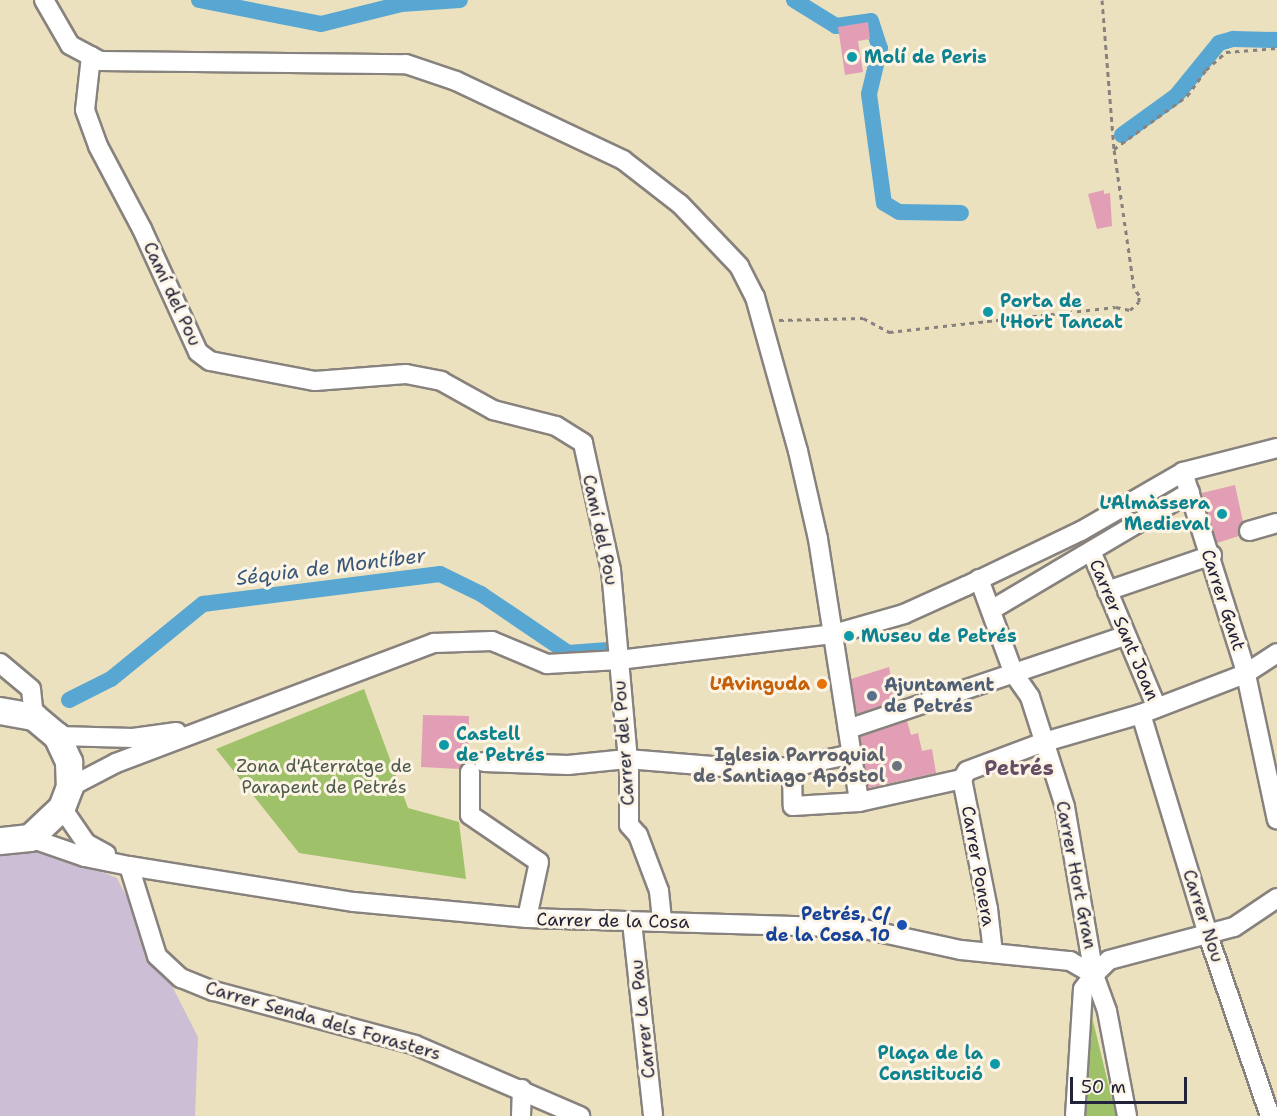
<!DOCTYPE html>
<meta charset="utf-8">
<style>
body{margin:0}
#map{position:relative;width:1277px;height:1116px;overflow:hidden;background:#ece1bf;font-family:"Shantell Sans",sans-serif}
div>[style]{position:absolute}
.industrial>*{inset:0;background:#ccbed4}
.green>*{inset:0;background:#9fc16a}
.canal>*{height:16px;margin:-8px;padding:0 8px;transform-origin:8px;border-radius:8px;background:#58a7d2}
.building>*{inset:0;background:#e29eb4}
.path>*{height:3px;margin-top:-1.5px;transform-origin:0;background:repeating-linear-gradient(90deg,#87827d 0 4.5px,transparent 0 9px)}
.roads{filter:drop-shadow(2px 0 #87827d) drop-shadow(-2px 0 #87827d) drop-shadow(0 2px #87827d) drop-shadow(0 -2px #87827d)}
.minor>*{height:18px;margin:-9px;padding:0 9px;transform-origin:9px;border-radius:9px;background:#fff}
.secondary>*{height:26px;margin:-13px;padding:0 13px;transform-origin:13px;border-radius:13px;background:#fff}
.dots>*{width:16px;height:16px;translate:-50% -50%;box-sizing:border-box;border:3px solid #fcf5e5;border-radius:50%}
span{translate:-50% -50%;white-space:nowrap;text-align:center;line-height:1.15;-webkit-text-stroke:6px #fcf5e5;paint-order:stroke}
.culture-label{font-size:18px;color:#0d838f;font-weight:700}
.left{translate:0 -50%;text-align:left}
.right{translate:-100% -50%;text-align:right}
.street-label{font-size:18px;color:#22223b}
.food-label{font-size:18px;color:#c56008;font-weight:700}
.service-label{font-size:18px;color:#4e5e75;font-weight:700}
.worship-label{font-size:18px;color:#5b616d;font-weight:700}
.park-label{font-size:18px;color:#4e5a4b}
.transit-label{font-size:18px;color:#164399;font-weight:700}
.water-label{font-size:20px;color:#385777;font-style:italic}
.quarter-label{font-size:21px;color:#654d65;font-weight:700}
.scale{position:absolute;left:1070px;top:1077px;width:117px;height:27px;box-sizing:border-box;border:3px solid #22223b;border-top:0;padding-left:8px;font-size:18px;line-height:21px;white-space:nowrap;color:#22223b;-webkit-text-stroke:4px #fcf5e5;paint-order:stroke}
</style>
<div id="map">
<div class="industrial">
<div style="clip-path:polygon(48px 850px,117px 878px,198px 1037px,195px 1116px,0 1116px,0 855px)"></div>
</div>
<div class="green">
<div style="clip-path:polygon(364px 689px,408px 808px,459px 822px,466px 879px,299px 853px,216px 749px)"></div>
<div style="clip-path:polygon(1088px 1000px,1116px 1116px,1082px 1116px)"></div>
</div>
<div class="canal">
<div style="left:199px;top:0;width:124px;rotate:11.1deg"></div>
<div style="left:321px;top:24px;width:82px;rotate:-14deg"></div>
<div style="left:401px;top:4px;width:59px;rotate:-3.9deg"></div>
<div style="left:794px;top:0;width:49px;rotate:31.8deg"></div>
<div style="left:836px;top:26px;width:35px;rotate:-8deg"></div>
<div style="left:871px;top:21px;width:28px;rotate:72deg"></div>
<div style="left:880px;top:48px;width:47px;rotate:103.4deg"></div>
<div style="left:869px;top:94px;width:110px;rotate:82.2deg"></div>
<div style="left:884px;top:203px;width:17px;rotate:31deg"></div>
<div style="left:899px;top:212px;width:62px;rotate:0.9deg"></div>
<div style="left:1122px;top:135px;width:67px;rotate:-35.8deg"></div>
<div style="left:1176px;top:96px;width:68px;rotate:-50.9deg"></div>
<div style="left:1219px;top:43px;width:15px;rotate:-16deg"></div>
<div style="left:1233px;top:39px;width:44px;rotate:1.3deg"></div>
<div style="left:69px;top:700px;width:47px;rotate:-26.6deg"></div>
<div style="left:111px;top:679px;width:119px;rotate:-39.2deg"></div>
<div style="left:203px;top:604px;width:239px;rotate:-7.2deg"></div>
<div style="left:440px;top:574px;width:46px;rotate:26deg"></div>
<div style="left:481px;top:594px;width:105px;rotate:34.1deg"></div>
<div style="left:568px;top:653px;width:40px;rotate:-4.3deg"></div>
</div>
<div class="building">
<div style="clip-path:polygon(868px 22px,870px 39px,858px 41px,863px 72px,845px 75px,838px 27px)"></div>
<div style="clip-path:polygon(1104px 190px,1104px 194px,1110px 193px,1112px 226px,1097px 229px,1088px 194px)"></div>
<div style="clip-path:polygon(1235px 485px,1243px 522px,1239px 536px,1217px 543px,1202px 493px)"></div>
<div style="clip-path:polygon(889px 667px,896px 701px,857px 714px,851px 679px)"></div>
<div style="clip-path:polygon(423px 715px,469px 716px,468px 761px,460px 769px,421px 767px)"></div>
<div style="clip-path:polygon(907px 721px,911px 735px,918px 733px,922px 751px,932px 749px,936px 773px,868px 788px,860px 737px)"></div>
</div>
<div class="path">
<div style="left:1102px;top:0;width:149px;rotate:85.4deg"></div>
<div style="left:779px;top:320px;width:84px;rotate:-1.4deg"></div>
<div style="left:863px;top:318px;width:30px;rotate:28deg"></div>
<div style="left:889px;top:332px;width:228px;rotate:-6.3deg"></div>
<div style="left:1116px;top:307px;width:14px;rotate:12deg"></div>
<div style="left:1130px;top:310px;width:12px;rotate:-42deg"></div>
<div style="left:1139px;top:302px;width:7px;rotate:-90deg"></div>
<div style="left:1139px;top:295px;width:9px;rotate:-126deg"></div>
<div style="left:1134px;top:288px;width:140px;rotate:-98.2deg"></div>
<div style="left:1114px;top:149px;width:90px;rotate:-36deg"></div>
<div style="left:1187px;top:96px;width:32px;rotate:-54deg"></div>
<div style="left:1206px;top:70px;width:27px;rotate:-42deg"></div>
<div style="left:1226px;top:52px;width:51px;rotate:-4.5deg"></div>
</div>
<div class="roads">
<div class="minor">
<div style="left:44px;top:0;width:52px;rotate:60deg"></div>
<div style="left:70px;top:45px;width:34px;rotate:28deg"></div>
<div style="left:100px;top:61px;width:306px;rotate:0.6deg"></div>
<div style="left:406px;top:64px;width:53px;rotate:18.8deg"></div>
<div style="left:456px;top:81px;width:185px;rotate:25.3deg"></div>
<div style="left:623px;top:160px;width:72px;rotate:37.7deg"></div>
<div style="left:680px;top:204px;width:86px;rotate:46.4deg"></div>
<div style="left:739px;top:266px;width:35px;rotate:63deg"></div>
<div style="left:755px;top:297px;width:160px;rotate:74.4deg"></div>
<div style="left:798px;top:451px;width:90px;rotate:77.2deg"></div>
<div style="left:818px;top:539px;width:266px;rotate:81.1deg"></div>
<div style="left:91px;top:56px;width:54px;rotate:96.3deg"></div>
<div style="left:85px;top:110px;width:38px;rotate:70deg"></div>
<div style="left:98px;top:146px;width:94px;rotate:62.1deg"></div>
<div style="left:142px;top:229px;width:135px;rotate:65.5deg"></div>
<div style="left:198px;top:352px;width:15px;rotate:37deg"></div>
<div style="left:210px;top:361px;width:107px;rotate:10.8deg"></div>
<div style="left:315px;top:381px;width:91px;rotate:-4.4deg"></div>
<div style="left:406px;top:374px;width:36px;rotate:11deg"></div>
<div style="left:441px;top:381px;width:60px;rotate:29.1deg"></div>
<div style="left:493px;top:410px;width:65px;rotate:14.3deg"></div>
<div style="left:556px;top:426px;width:32px;rotate:32deg"></div>
<div style="left:583px;top:443px;width:130px;rotate:77.6deg"></div>
<div style="left:611px;top:570px;width:203px;rotate:84.9deg"></div>
<div style="left:629px;top:772px;width:53px;rotate:90deg"></div>
<div style="left:629px;top:825px;width:13px;rotate:48deg"></div>
<div style="left:638px;top:835px;width:60px;rotate:69.4deg"></div>
<div style="left:659px;top:891px;width:30px;rotate:84deg"></div>
<div style="left:1183px;top:472px;width:202px;rotate:72.5deg"></div>
<div style="left:1244px;top:665px;width:158px;rotate:78deg"></div>
<div style="left:1249px;top:531px;width:29px;rotate:-16deg"></div>
<div style="left:1091px;top:551px;width:170px;rotate:67.2deg"></div>
<div style="left:979px;top:579px;width:101px;rotate:69.8deg"></div>
<div style="left:1014px;top:674px;width:28px;rotate:55deg"></div>
<div style="left:1030px;top:697px;width:115px;rotate:72.3deg"></div>
<div style="left:1065px;top:807px;width:170px;rotate:80.2deg"></div>
<div style="left:1094px;top:975px;width:38px;rotate:70deg"></div>
<div style="left:1107px;top:1011px;width:107px;rotate:79.2deg"></div>
<div style="left:1107px;top:591px;width:111px;rotate:-18.9deg"></div>
<div style="left:993px;top:609px;width:229px;rotate:-30.7deg"></div>
<div style="left:0;top:663px;width:40px;rotate:40deg"></div>
<div style="left:31px;top:689px;width:28px;rotate:84deg"></div>
<div style="left:1141px;top:714px;width:231px;rotate:73.1deg"></div>
<div style="left:1208px;top:935px;width:191px;rotate:71.1deg"></div>
<div style="left:848px;top:729px;width:292px;rotate:-18.6deg"></div>
<div style="left:57px;top:736px;width:76px;rotate:1.5deg"></div>
<div style="left:133px;top:738px;width:44px;rotate:-7.8deg"></div>
<div style="left:484px;top:762px;width:84px;rotate:2deg"></div>
<div style="left:568px;top:765px;width:59px;rotate:-5.8deg"></div>
<div style="left:627px;top:759px;width:122px;rotate:4.7deg"></div>
<div style="left:749px;top:769px;width:43px;rotate:-2.7deg"></div>
<div style="left:792px;top:767px;width:61px;rotate:-12.2deg"></div>
<div style="left:792px;top:767px;width:39px;rotate:89deg"></div>
<div style="left:793px;top:806px;width:66px;rotate:-3.5deg"></div>
<div style="left:859px;top:802px;width:106px;rotate:-12.6deg"></div>
<div style="left:962px;top:779px;width:9px;rotate:-58deg"></div>
<div style="left:967px;top:771px;width:79px;rotate:-20.7deg"></div>
<div style="left:1041px;top:743px;width:104px;rotate:-16.2deg"></div>
<div style="left:1141px;top:714px;width:111px;rotate:-21deg"></div>
<div style="left:1245px;top:674px;width:38px;rotate:-33deg"></div>
<div style="left:470px;top:772px;width:43px;rotate:90deg"></div>
<div style="left:470px;top:815px;width:83px;rotate:34.3deg"></div>
<div style="left:539px;top:862px;width:57px;rotate:102.1deg"></div>
<div style="left:962px;top:779px;width:133px;rotate:78.7deg"></div>
<div style="left:988px;top:909px;width:44px;rotate:83.5deg"></div>
<div style="left:70px;top:787px;width:52px;rotate:-27.6deg"></div>
<div style="left:116px;top:763px;width:340px;rotate:-20.7deg"></div>
<div style="left:434px;top:643px;width:58px;rotate:-2deg"></div>
<div style="left:492px;top:641px;width:60px;rotate:22.7deg"></div>
<div style="left:547px;top:664px;width:72px;rotate:-3.2deg"></div>
<div style="left:619px;top:660px;width:217px;rotate:-6.9deg"></div>
<div style="left:834px;top:634px;width:73px;rotate:-15.9deg"></div>
<div style="left:904px;top:614px;width:68px;rotate:-24.3deg"></div>
<div style="left:966px;top:586px;width:127px;rotate:-25.6deg"></div>
<div style="left:1081px;top:531px;width:118px;rotate:-30deg"></div>
<div style="left:1183px;top:472px;width:97px;rotate:-14.3deg"></div>
<div style="left:62px;top:808px;width:42px;rotate:55.6deg"></div>
<div style="left:86px;top:843px;width:23px;rotate:29deg"></div>
<div style="left:30px;top:838px;width:58px;rotate:19.1deg"></div>
<div style="left:85px;top:857px;width:45px;rotate:11.6deg"></div>
<div style="left:129px;top:866px;width:228px;rotate:9.1deg"></div>
<div style="left:354px;top:902px;width:174px;rotate:5.3deg"></div>
<div style="left:527px;top:918px;width:333px;rotate:1.7deg"></div>
<div style="left:860px;top:928px;width:103px;rotate:12.3deg"></div>
<div style="left:961px;top:950px;width:110px;rotate:5.8deg"></div>
<div style="left:1070px;top:961px;width:28px;rotate:30deg"></div>
<div style="left:129px;top:866px;width:94px;rotate:72.7deg"></div>
<div style="left:157px;top:956px;width:33px;rotate:43deg"></div>
<div style="left:181px;top:978px;width:35px;rotate:22deg"></div>
<div style="left:214px;top:991px;width:208px;rotate:15deg"></div>
<div style="left:415px;top:1045px;width:180px;rotate:23.3deg"></div>
<div style="left:632px;top:922px;width:195px;rotate:83.8deg"></div>
<div style="left:521px;top:1116px;width:27px;rotate:-88deg"></div>
<div style="left:1075px;top:1116px;width:127px;rotate:-86.4deg"></div>
<div style="left:1083px;top:989px;width:18px;rotate:-52deg"></div>
<div style="left:1094px;top:975px;width:21px;rotate:-45deg"></div>
<div style="left:1109px;top:960px;width:129px;rotate:-14.8deg"></div>
<div style="left:1234px;top:927px;width:52px;rotate:-34deg"></div>
</div>
<div class="secondary">
<div style="left:0;top:711px;width:35px;rotate:10deg"></div>
<div style="left:34px;top:717px;width:30px;rotate:40deg"></div>
<div style="left:57px;top:736px;width:29px;rotate:65deg"></div>
<div style="left:69px;top:762px;width:25px;rotate:88deg"></div>
<div style="left:70px;top:787px;width:22px;rotate:111deg"></div>
<div style="left:62px;top:808px;width:44px;rotate:136.8deg"></div>
<div style="left:30px;top:838px;width:30px;rotate:174deg"></div>
</div>
</div>
<div class="dots">
<div style="left:852px;top:57px;background:#0f9aa8"></div>
<div style="left:988px;top:312px;background:#0f9aa8"></div>
<div style="left:1222px;top:514px;background:#0f9aa8"></div>
<div style="left:849px;top:636px;background:#0f9aa8"></div>
<div style="left:822px;top:684px;background:#e8710a"></div>
<div style="left:872px;top:696px;background:#5c6f8a"></div>
<div style="left:444px;top:745px;background:#0f9aa8"></div>
<div style="left:897px;top:766px;background:#6b7280"></div>
<div style="left:902px;top:925px;background:#1a4fb4"></div>
<div style="left:995px;top:1064px;background:#0f9aa8"></div>
</div>
<div class="culture-label">
<span class="left" style="left:864px;top:57px">Molí de Peris</span>
<span class="left" style="left:1000px;top:312px">Porta de<br>l'Hort Tancat</span>
<span class="right" style="left:1210px;top:514px">L'Almàssera<br>Medieval</span>
<span class="left" style="left:861px;top:636px">Museu de Petrés</span>
<span class="left" style="left:456px;top:745px">Castell<br>de Petrés</span>
<span class="right" style="left:983px;top:1064px">Plaça de la<br>Constitució</span>
</div>
<div class="street-label">
<span style="left:172px;top:294px;rotate:65deg">Camí del Pou</span>
<span style="left:600px;top:530px;rotate:78deg">Camí del Pou</span>
<span style="left:1223px;top:600px;rotate:72deg">Carrer Gant</span>
<span style="left:1124px;top:630px;rotate:67deg">Carrer Sant Joan</span>
<span style="left:624px;top:743px;rotate:-94deg">Carrer del Pou</span>
<span style="left:978px;top:866px;rotate:80deg">Carrer Ponera</span>
<span style="left:1076px;top:875px;rotate:79deg">Carrer Hort Gran</span>
<span style="left:1203px;top:916px;rotate:72deg">Carrer Nou</span>
<span style="left:613px;top:921px;rotate:1deg">Carrer de la Cosa</span>
<span style="left:643px;top:1019px;rotate:-96deg">Carrer La Pau</span>
<span style="left:323px;top:1021px;rotate:16deg">Carrer Senda dels Forasters</span>
</div>
<div class="food-label">
<span class="right" style="left:810px;top:684px">L'Avinguda</span>
</div>
<div class="service-label">
<span class="left" style="left:884px;top:696px">Ajuntament<br>de Petrés</span>
</div>
<div class="worship-label">
<span class="right" style="left:885px;top:766px">Iglesia Parroquial<br>de Santiago Apóstol</span>
</div>
<div class="park-label">
<span style="left:324px;top:777px">Zona d'Aterratge de<br>Parapent de Petrés</span>
</div>
<div class="transit-label">
<span class="right" style="left:890px;top:925px">Petrés, C/<br>de la Cosa 10</span>
</div>
<div class="water-label">
<span style="left:331px;top:567px;rotate:-7deg">Séquia de Montíber</span>
</div>
<div class="quarter-label">
<span style="left:1019px;top:768px">Petrés</span>
</div>
<div class="scale">50 m</div>
</div>
